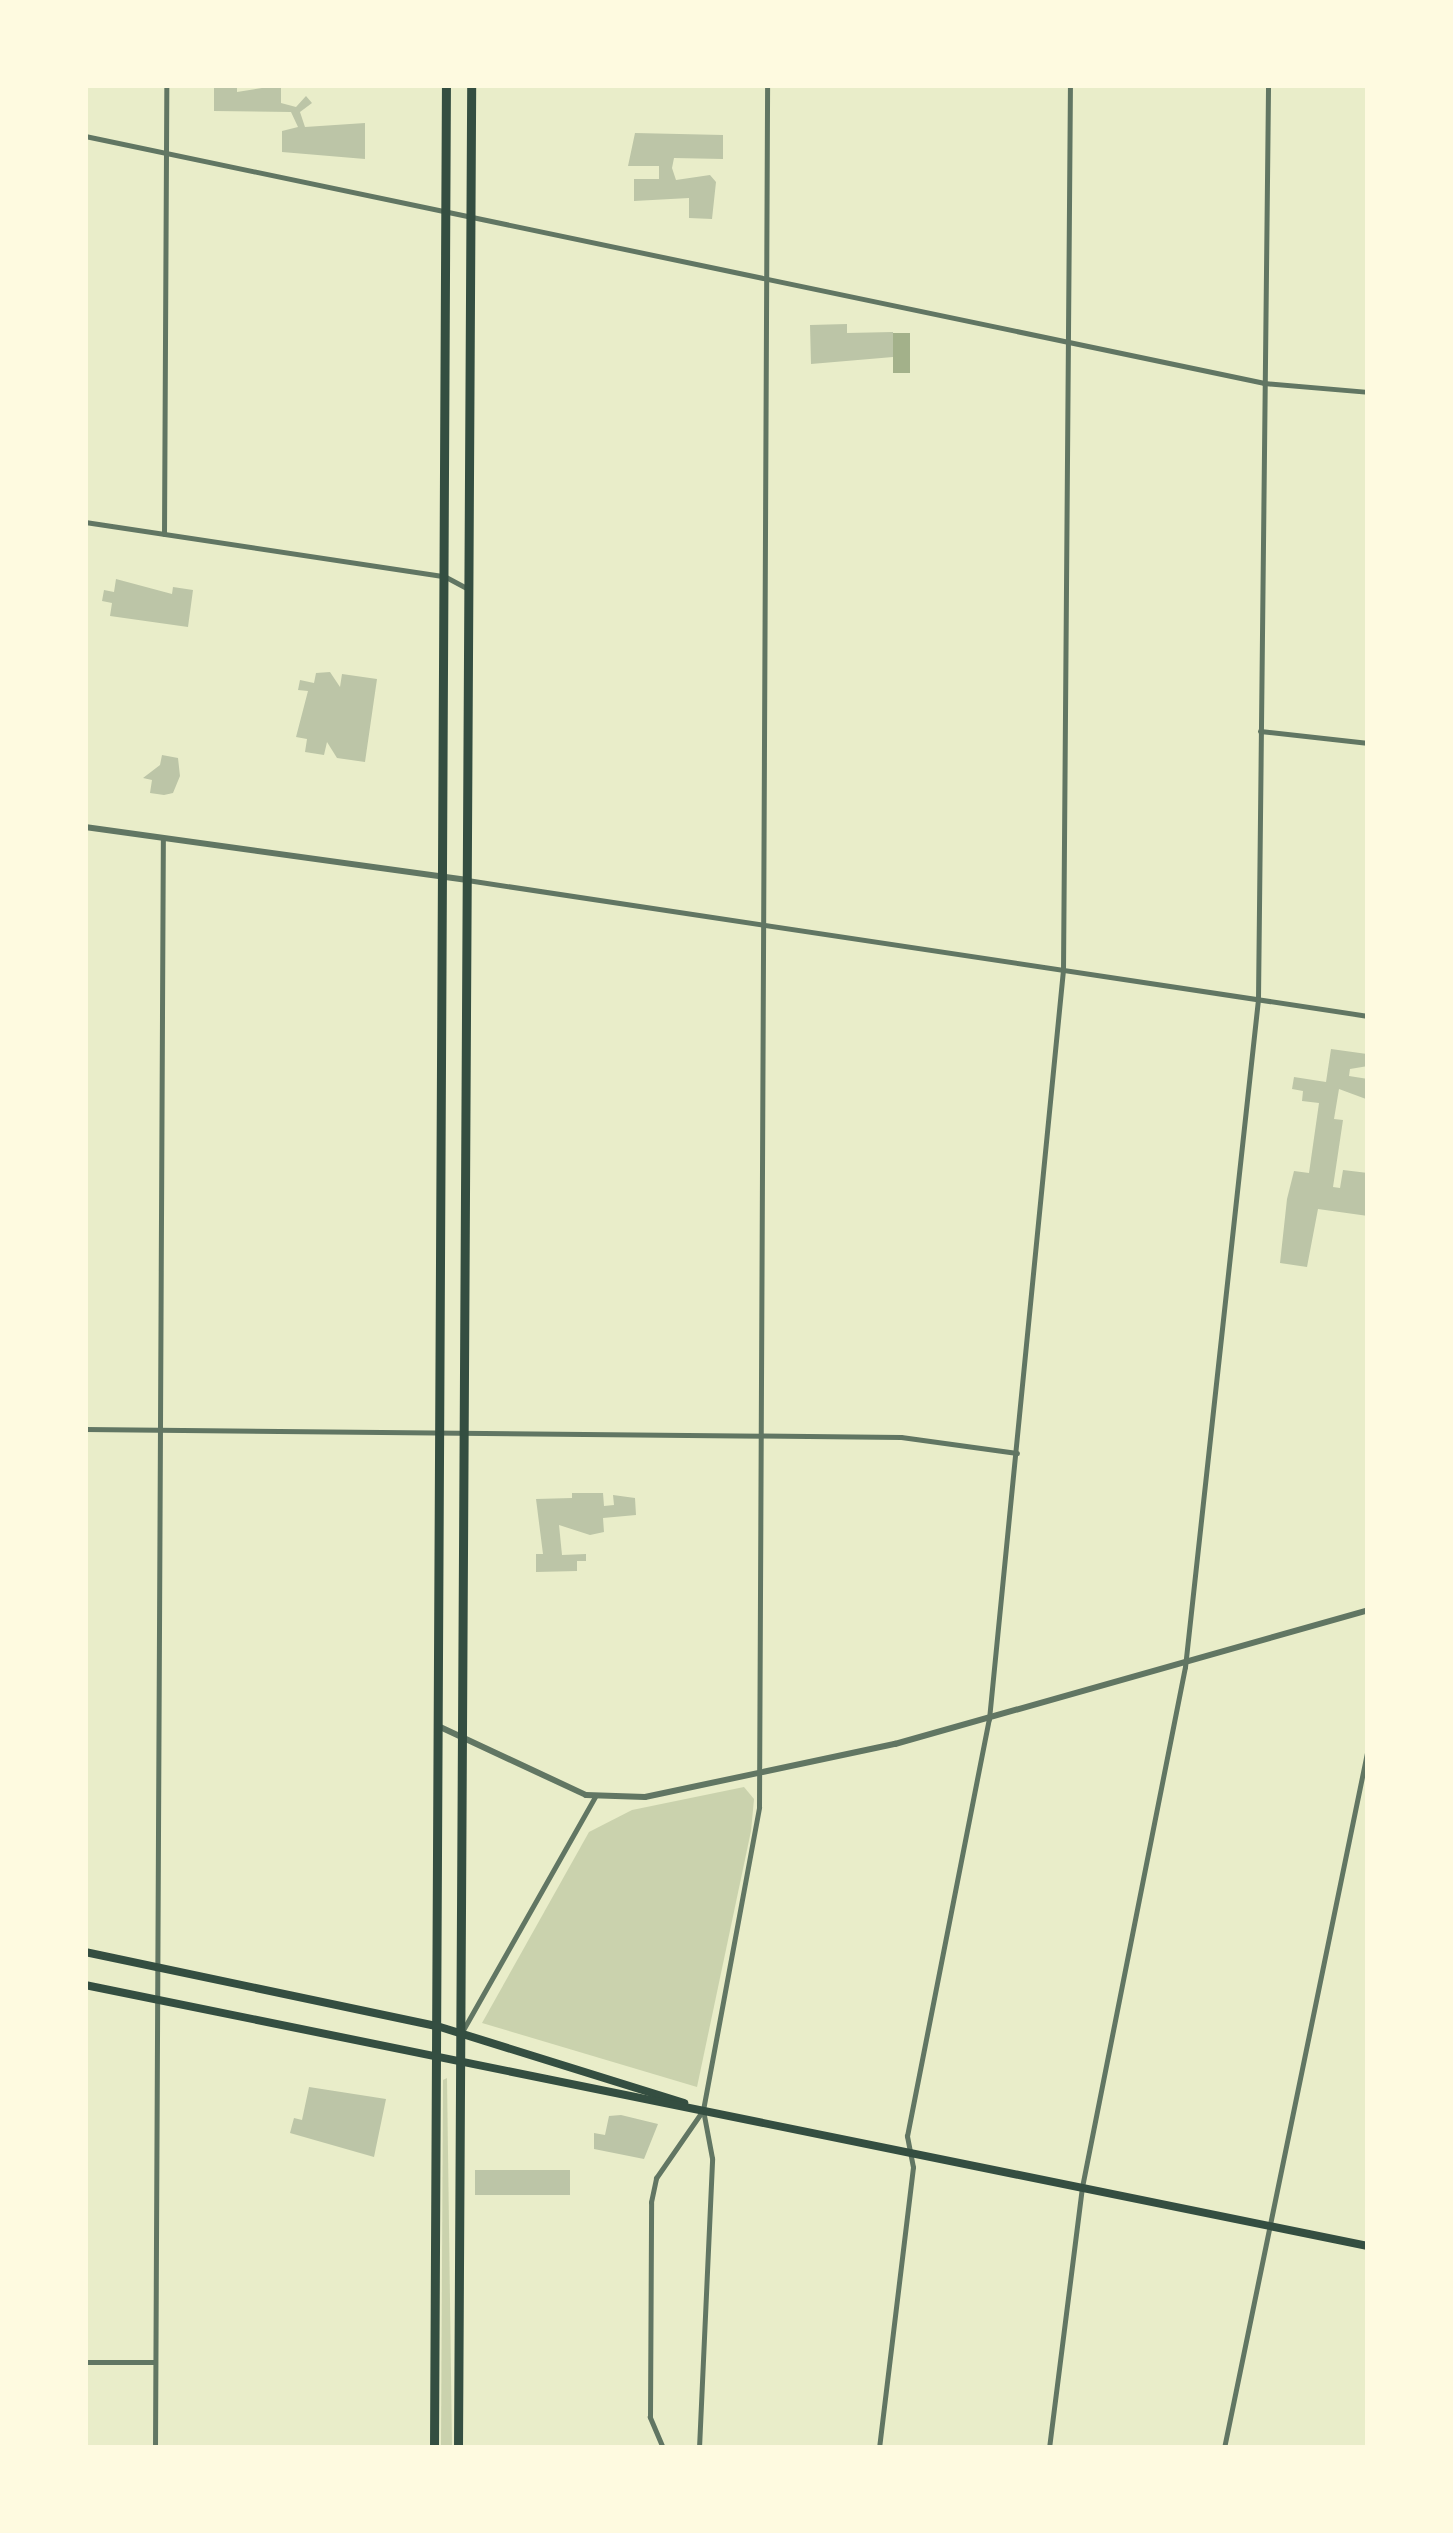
<!DOCTYPE html>
<style>
body{margin:0}
#map{position:relative;width:1453px;height:2533px;overflow:hidden;background:#e9edc9;font-family:Rubik,sans-serif}
div>[style]{position:absolute}
.green>*{inset:0;background:#cad2ad}
.water>*{inset:0;background:#a3b18a;transform-origin:0 0}
.building>*{inset:0;background:#bcc5a7;transform-origin:0 0}
.minor>*{height:5px;margin:-2.5px;padding:0 2.5px;transform-origin:2.5px;border-radius:2.5px;background:#617663}
.tertiary>*{height:6px;margin:-3px;padding:0 3px;transform-origin:3px;border-radius:3px;background:#617663}
.secondary>*{height:8px;margin:-4px;padding:0 4px;transform-origin:4px;border-radius:4px;background:#344e41}
.primary>*{height:9px;margin:-4.5px;padding:0 4.5px;transform-origin:4.5px;border-radius:4.5px;background:#344e41}
span{translate:-50% -50%;white-space:nowrap;text-align:center;line-height:1.15;-webkit-text-stroke:8px #fefae0;paint-order:stroke}
.frame{position:absolute;inset:0;border:88px solid #fefae0;pointer-events:none}
</style>
<div id="map">
<div class="green">
<div style="clip-path:polygon(744px 1787px,754px 1799px,751px 1831px,697px 2087px,482px 2023px,589px 1832px,632px 1810px)"></div>
<div style="clip-path:polygon(447px 2078px,452px 2448px,441px 2448px,443px 2080px)"></div>
</div>
<div class="water">
<div style="left:893px;top:333px;width:17px;height:40px"></div>
</div>
<div class="building">
<div style="clip-path:polygon(214px 85px,237px 85px,237px 92px,281px 85px,281px 103px,296px 107px,306px 96px,312px 103px,300px 112px,305px 127px,365px 123px,365px 159px,282px 152px,282px 131px,298px 127px,291px 112px,214px 111px)"></div>
<div style="clip-path:polygon(635px 133px,723px 135px,723px 159px,674px 158px,672px 168px,676px 180px,710px 175px,716px 182px,712px 219px,689px 218px,689px 198px,634px 201px,634px 179px,659px 179px,659px 166px,628px 166px)"></div>
<div style="clip-path:polygon(847px 324px,847px 333px,893px 332px,893px 357px,811px 364px,810px 325px)"></div>
<div style="clip-path:polygon(116px 579px,172px 594px,173px 587px,193px 590px,188px 627px,110px 616px,112px 603px,102px 601px,104px 590px,114px 592px)"></div>
<div style="clip-path:polygon(330px 672px,340px 687px,342px 674px,377px 679px,365px 762px,337px 758px,327px 742px,324px 755px,305px 752px,307px 739px,296px 737px,308px 691px,298px 690px,300px 680px,314px 683px,316px 673px)"></div>
<div style="clip-path:polygon(162px 755px,178px 758px,180px 776px,173px 793px,164px 795px,150px 793px,152px 780px,143px 778px,160px 765px)"></div>
<div style="clip-path:polygon(1331px 1049px,1367px 1054px,1368px 1066px,1350px 1069px,1349px 1076px,1368px 1079px,1366px 1099px,1339px 1089px,1334px 1119px,1343px 1120px,1333px 1187px,1340px 1188px,1343px 1170px,1368px 1173px,1368px 1216px,1318px 1209px,1307px 1267px,1280px 1263px,1287px 1199px,1294px 1171px,1309px 1173px,1319px 1103px,1302px 1101px,1303px 1091px,1292px 1089px,1294px 1077px,1326px 1082px)"></div>
<div style="clip-path:polygon(572px 1493px,603px 1493px,604px 1506px,614px 1505px,613px 1495px,635px 1498px,636px 1515px,603px 1518px,604px 1532px,590px 1535px,559px 1525px,562px 1555px,586px 1554px,586px 1561px,577px 1561px,577px 1571px,536px 1572px,536px 1554px,543px 1554px,536px 1499px,572px 1498px)"></div>
<div style="clip-path:polygon(309px 2087px,386px 2099px,374px 2157px,290px 2133px,294px 2118px,302px 2120px)"></div>
<div style="clip-path:polygon(621px 2115px,658px 2124px,644px 2159px,594px 2149px,594px 2133px,605px 2135px,609px 2116px)"></div>
<div style="left:475px;top:2170px;width:95px;height:25px"></div>
</div>
<div class="minor">
<div style="left:85px;top:136px;width:1205px;rotate:11.83deg"></div>
<div style="left:1264px;top:383px;width:104px;rotate:4.9deg"></div>
<div style="left:85px;top:522px;width:363px;rotate:8.6deg"></div>
<div style="left:444px;top:576px;width:27px;rotate:28deg"></div>
<div style="left:164px;top:534px;width:449px;rotate:-89.7deg"></div>
<div style="left:1260px;top:731px;width:109px;rotate:6.3deg"></div>
<div style="left:467px;top:880px;width:911px;rotate:8.58deg"></div>
<div style="left:85px;top:1429px;width:816px;rotate:0.56deg"></div>
<div style="left:901px;top:1437px;width:117px;rotate:7.9deg"></div>
<div style="left:463px;top:2030px;width:268px;rotate:-60.5deg"></div>
<div style="left:85px;top:2362px;width:70px"></div>
<div style="left:155px;top:2448px;width:1610px;rotate:-89.72deg"></div>
<div style="left:663px;top:2448px;width:34px;rotate:-113deg"></div>
<div style="left:650px;top:2417px;width:215px;rotate:-89.7deg"></div>
<div style="left:651px;top:2202px;width:25px;rotate:-78deg"></div>
<div style="left:656px;top:2178px;width:83px;rotate:-55.3deg"></div>
<div style="left:699px;top:2448px;width:290px;rotate:-87.4deg"></div>
<div style="left:712px;top:2158px;width:49px;rotate:-100.6deg"></div>
<div style="left:703px;top:2110px;width:308px;rotate:-79.5deg"></div>
<div style="left:759px;top:1807px;width:1722px;rotate:-89.73deg"></div>
<div style="left:879px;top:2448px;width:283px;rotate:-83.1deg"></div>
<div style="left:913px;top:2167px;width:32px;rotate:-101deg"></div>
<div style="left:907px;top:2136px;width:425px;rotate:-78.9deg"></div>
<div style="left:989px;top:1719px;width:753px;rotate:-84.36deg"></div>
<div style="left:1063px;top:970px;width:885px;rotate:-89.55deg"></div>
<div style="left:1049px;top:2448px;width:263px;rotate:-82.8deg"></div>
<div style="left:1082px;top:2187px;width:530px;rotate:-78.8deg"></div>
<div style="left:1185px;top:1667px;width:672px;rotate:-83.76deg"></div>
<div style="left:1258px;top:999px;width:914px;rotate:-89.37deg"></div>
<div style="left:1224px;top:2448px;width:715px;rotate:-78.38deg"></div>
</div>
<div class="tertiary">
<div style="left:85px;top:827px;width:386px;rotate:7.9deg"></div>
<div style="left:438px;top:1726px;width:163px;rotate:25deg"></div>
<div style="left:586px;top:1795px;width:59px;rotate:1.9deg"></div>
<div style="left:645px;top:1797px;width:256px;rotate:-12deg"></div>
<div style="left:895px;top:1744px;width:492px;rotate:-15.8deg"></div>
</div>
<div class="secondary">
<div style="left:85px;top:1952px;width:360px;rotate:11.9deg"></div>
<div style="left:437px;top:2026px;width:259px;rotate:17.3deg"></div>
<div style="left:85px;top:1985px;width:1309px;rotate:11.5deg"></div>
</div>
<div class="primary">
<div style="left:434px;top:2448px;width:2363px;rotate:-89.71deg"></div>
<div style="left:458px;top:2448px;width:2363px;rotate:-89.68deg"></div>
</div>
<div class="frame"></div>
</div>
